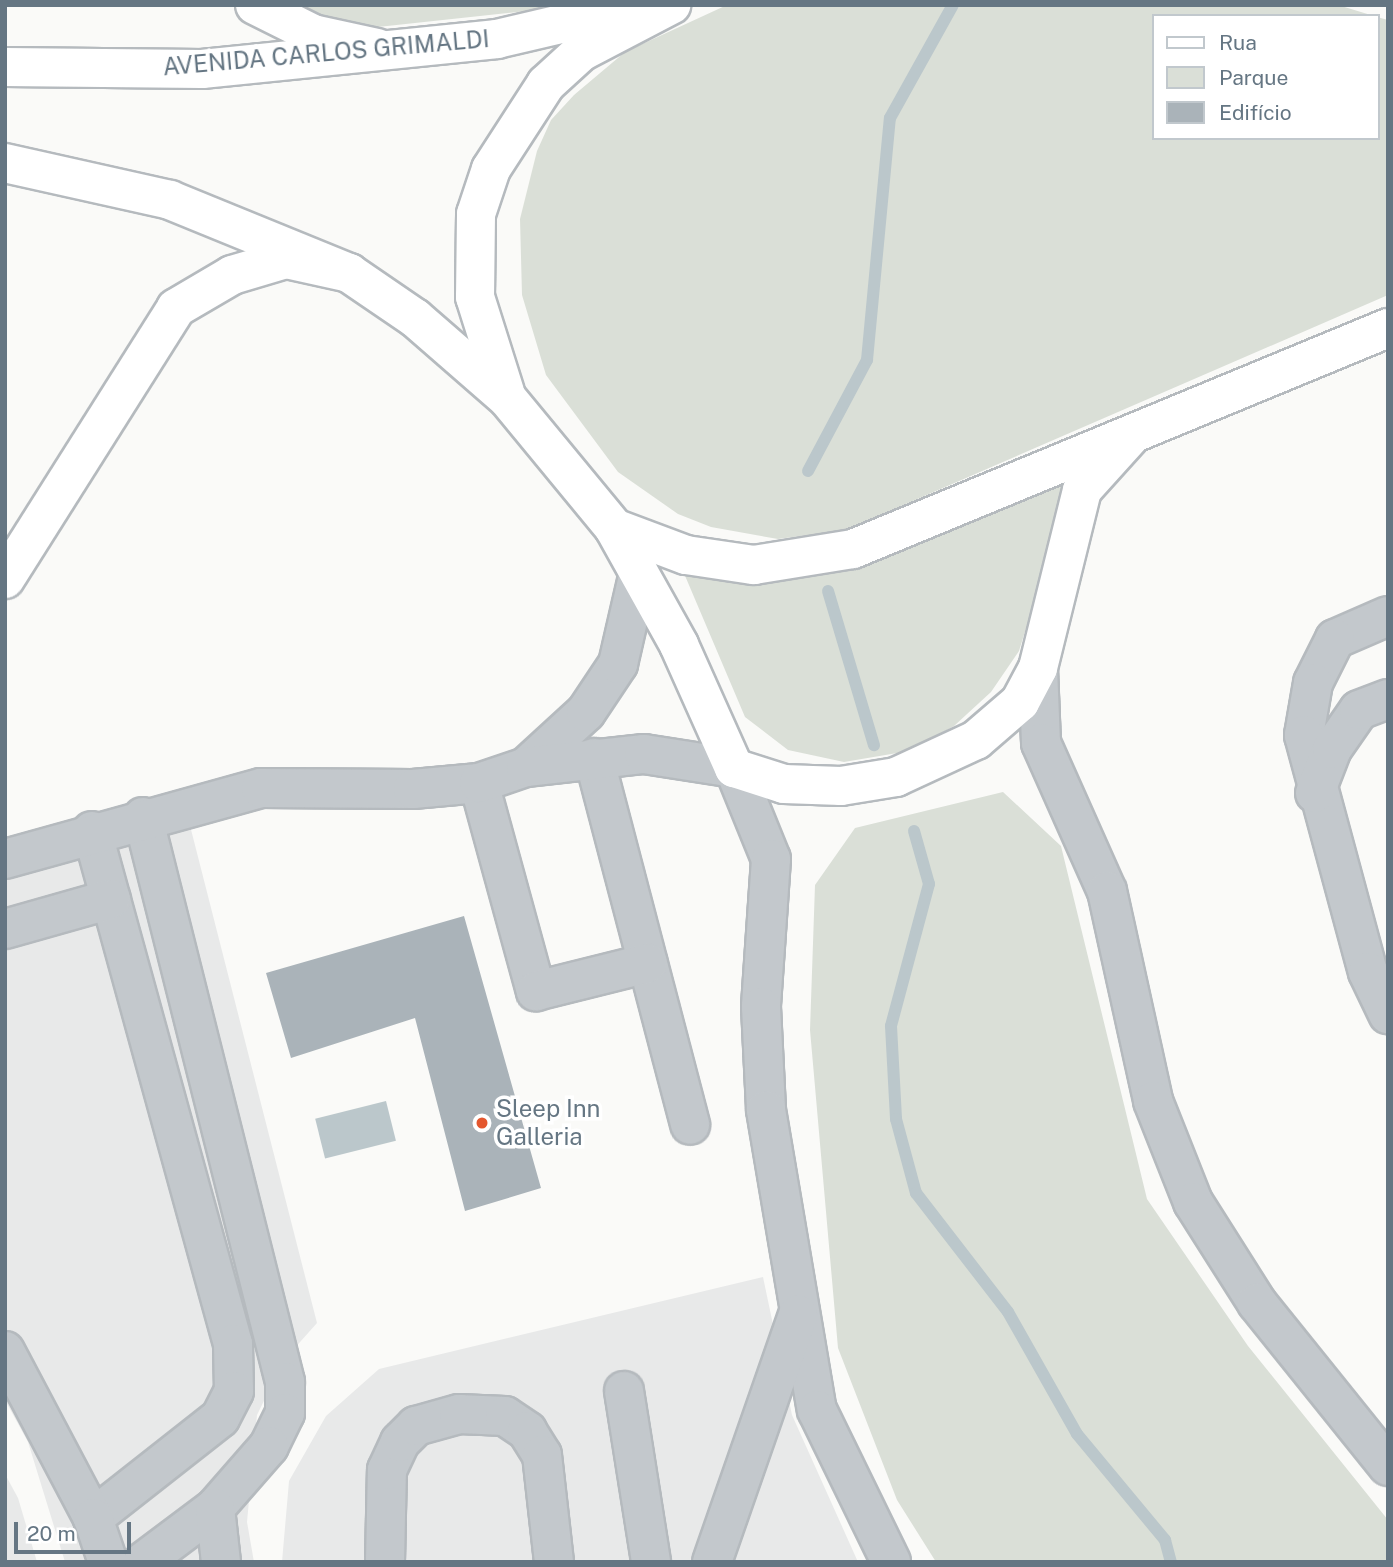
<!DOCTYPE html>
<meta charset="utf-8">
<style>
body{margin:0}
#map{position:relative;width:1393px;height:1567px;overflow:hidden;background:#fafaf8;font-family:"Public Sans",sans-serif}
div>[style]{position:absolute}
.built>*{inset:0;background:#e8e9e9}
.green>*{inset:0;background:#dadfd7}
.water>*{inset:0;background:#bbc7cb;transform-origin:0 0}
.stream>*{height:12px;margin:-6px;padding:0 6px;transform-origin:6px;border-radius:6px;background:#bbc7cb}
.building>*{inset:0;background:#aab3b9}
.roads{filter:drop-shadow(2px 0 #b5babe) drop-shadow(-2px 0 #b5babe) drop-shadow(0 2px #b5babe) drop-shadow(0 -2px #b5babe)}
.minor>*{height:38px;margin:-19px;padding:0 19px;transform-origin:19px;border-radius:19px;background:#c3c8cc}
.major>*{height:38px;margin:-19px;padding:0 19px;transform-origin:19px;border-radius:19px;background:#fff}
.highway>*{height:38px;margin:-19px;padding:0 19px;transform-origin:19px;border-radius:19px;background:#fff}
.dots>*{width:19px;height:19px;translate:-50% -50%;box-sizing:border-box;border:4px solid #fff;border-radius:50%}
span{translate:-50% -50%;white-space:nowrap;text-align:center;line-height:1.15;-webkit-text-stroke:7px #fff;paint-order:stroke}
.street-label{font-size:24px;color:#657683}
.poi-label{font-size:24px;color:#657683}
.left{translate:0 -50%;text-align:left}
.frame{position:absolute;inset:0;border:7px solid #657683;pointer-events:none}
.legend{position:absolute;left:1152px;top:14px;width:228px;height:126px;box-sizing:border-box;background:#fff;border:2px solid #c1c8cd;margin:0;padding:9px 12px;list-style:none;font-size:21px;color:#657683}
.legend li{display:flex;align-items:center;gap:14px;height:35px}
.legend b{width:35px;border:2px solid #c1c8cd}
.scale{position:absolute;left:14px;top:1522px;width:117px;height:32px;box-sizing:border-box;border:4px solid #657683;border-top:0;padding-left:9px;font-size:21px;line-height:24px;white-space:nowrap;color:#657683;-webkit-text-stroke:5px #fff;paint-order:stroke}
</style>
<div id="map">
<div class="built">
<div style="clip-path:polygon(185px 806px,317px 1323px,284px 1360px,257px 1415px,247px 1522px,254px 1562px,65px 1562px,28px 1442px,5px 1400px,5px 857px)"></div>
<div style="clip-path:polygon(763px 1277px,792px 1415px,858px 1562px,282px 1562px,289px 1481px,326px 1416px,379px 1369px)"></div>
<div style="clip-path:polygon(5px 1474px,18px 1498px,37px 1562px,5px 1562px)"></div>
</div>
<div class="green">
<div style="clip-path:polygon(274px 5px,582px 5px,313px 34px)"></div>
<div style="clip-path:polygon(727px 5px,1338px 5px,1374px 16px,1153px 16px,1153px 138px,1377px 138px,1377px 17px,1388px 20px,1388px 295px,846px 530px,778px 539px,711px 527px,678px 514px,618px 472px,546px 375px,522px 295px,520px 219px,537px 151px,551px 120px,574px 95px,625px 52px)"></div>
<div style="clip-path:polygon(1075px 470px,1019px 651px,991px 692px,954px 726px,909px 751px,844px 762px,788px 750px,745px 717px,683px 571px,715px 575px)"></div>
<div style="clip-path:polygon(1003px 792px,1061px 846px,1147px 1199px,1248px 1346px,1388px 1520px,1388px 1562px,936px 1562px,897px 1500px,838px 1348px,810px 1030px,815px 885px,855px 828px)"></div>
</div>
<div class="water">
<div style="left:386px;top:1101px;width:41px;height:73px;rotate:76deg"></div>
</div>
<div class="stream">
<div style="left:808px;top:471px;width:126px;rotate:-62deg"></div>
<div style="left:867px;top:360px;width:243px;rotate:-84.6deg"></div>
<div style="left:890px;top:118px;width:129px;rotate:-60.9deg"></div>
<div style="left:828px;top:591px;width:161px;rotate:73.4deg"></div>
<div style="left:914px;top:831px;width:55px;rotate:74.2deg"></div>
<div style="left:929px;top:884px;width:147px;rotate:105deg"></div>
<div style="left:891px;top:1026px;width:93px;rotate:86.9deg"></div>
<div style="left:896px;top:1119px;width:77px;rotate:74.9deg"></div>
<div style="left:916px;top:1193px;width:150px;rotate:52.3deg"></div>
<div style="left:1008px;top:1312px;width:140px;rotate:60.5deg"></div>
<div style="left:1077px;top:1434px;width:138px;rotate:50.3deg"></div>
<div style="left:1165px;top:1540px;width:23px;rotate:75deg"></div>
</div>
<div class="building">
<div style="clip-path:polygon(464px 916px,541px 1188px,465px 1211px,415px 1018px,291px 1058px,266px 973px)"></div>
</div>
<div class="roads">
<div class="minor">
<div style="left:1388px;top:616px;width:58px;rotate:156.5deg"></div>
<div style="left:1335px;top:639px;width:49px;rotate:116.6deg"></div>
<div style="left:1313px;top:683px;width:53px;rotate:99.8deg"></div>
<div style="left:1304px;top:735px;width:245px;rotate:74.9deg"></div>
<div style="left:1368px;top:972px;width:47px;rotate:64.5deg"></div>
<div style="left:1038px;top:668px;width:75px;rotate:87.7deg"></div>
<div style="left:1041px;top:743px;width:162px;rotate:66deg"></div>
<div style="left:1107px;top:891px;width:215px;rotate:77.6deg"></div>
<div style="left:1153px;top:1101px;width:109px;rotate:68.4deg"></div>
<div style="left:1193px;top:1202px;width:120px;rotate:57.6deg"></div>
<div style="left:1257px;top:1303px;width:209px;rotate:51.2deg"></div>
<div style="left:594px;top:758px;width:379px;rotate:75.3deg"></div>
<div style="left:526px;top:767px;width:81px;rotate:-42.5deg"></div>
<div style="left:586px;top:712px;width:58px;rotate:-56.3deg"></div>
<div style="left:618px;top:664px;width:94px;rotate:-77.1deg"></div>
<div style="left:479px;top:783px;width:216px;rotate:74.7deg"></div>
<div style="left:536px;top:991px;width:115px;rotate:-14deg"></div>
<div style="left:1315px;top:793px;width:47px;rotate:-68.9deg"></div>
<div style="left:1332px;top:749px;width:47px;rotate:-55.3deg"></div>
<div style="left:1359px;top:710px;width:31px;rotate:-21deg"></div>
<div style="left:143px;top:817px;width:583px;rotate:75.89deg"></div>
<div style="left:285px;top:1382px;width:31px;rotate:90deg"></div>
<div style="left:285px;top:1413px;width:37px;rotate:116deg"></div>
<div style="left:269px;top:1446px;width:82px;rotate:131.1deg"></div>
<div style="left:215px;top:1508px;width:90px;rotate:143.1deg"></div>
<div style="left:92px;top:831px;width:532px;rotate:74.63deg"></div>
<div style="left:233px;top:1344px;width:47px;rotate:88.8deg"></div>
<div style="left:234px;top:1391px;width:30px;rotate:117deg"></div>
<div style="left:220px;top:1418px;width:162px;rotate:141.8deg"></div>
<div style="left:5px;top:859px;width:266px;rotate:-15.5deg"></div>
<div style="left:261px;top:788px;width:152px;rotate:0.4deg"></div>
<div style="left:413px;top:789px;width:66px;rotate:-5.2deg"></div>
<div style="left:479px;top:783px;width:50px;rotate:-18.8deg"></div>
<div style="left:526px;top:767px;width:119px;rotate:-6.3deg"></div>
<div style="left:644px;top:754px;width:91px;rotate:8.8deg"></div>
<div style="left:734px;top:768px;width:98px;rotate:67.9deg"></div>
<div style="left:771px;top:859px;width:148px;rotate:93.9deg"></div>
<div style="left:761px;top:1007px;width:103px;rotate:87.2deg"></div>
<div style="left:766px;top:1110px;width:304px;rotate:80.4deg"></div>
<div style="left:817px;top:1410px;width:169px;rotate:64deg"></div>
<div style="left:5px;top:929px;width:110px;rotate:-15.8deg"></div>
<div style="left:5px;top:1351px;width:189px;rotate:62.2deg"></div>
<div style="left:93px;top:1518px;width:46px;rotate:71.2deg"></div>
<div style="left:624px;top:1391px;width:173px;rotate:81deg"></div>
<div style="left:215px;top:1508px;width:54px;rotate:83.7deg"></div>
<div style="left:385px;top:1562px;width:92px;rotate:-88.8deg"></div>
<div style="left:387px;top:1470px;width:31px;rotate:-65deg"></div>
<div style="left:400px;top:1442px;width:23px;rotate:-45deg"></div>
<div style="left:416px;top:1426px;width:45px;rotate:-15.6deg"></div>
<div style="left:459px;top:1414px;width:46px;rotate:2.5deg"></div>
<div style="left:505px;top:1416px;width:27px;rotate:34deg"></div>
<div style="left:527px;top:1431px;width:28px;rotate:58deg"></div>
<div style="left:542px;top:1455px;width:108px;rotate:83.6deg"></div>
<div style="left:712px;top:1562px;width:262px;rotate:-70.8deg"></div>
</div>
<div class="major">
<div style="left:5px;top:67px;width:197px;rotate:0.6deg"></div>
<div style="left:202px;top:69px;width:297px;rotate:-5.8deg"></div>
<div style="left:497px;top:39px;width:149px;rotate:-13.2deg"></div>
<div style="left:5px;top:163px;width:169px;rotate:12.6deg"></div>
<div style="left:170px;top:200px;width:193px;rotate:22.2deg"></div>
<div style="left:349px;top:273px;width:80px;rotate:34.3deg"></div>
<div style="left:415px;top:318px;width:122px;rotate:41deg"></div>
<div style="left:507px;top:398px;width:168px;rotate:50.5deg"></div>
<div style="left:614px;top:528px;width:77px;rotate:20.6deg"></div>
<div style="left:686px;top:555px;width:69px;rotate:8.4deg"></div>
<div style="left:754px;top:565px;width:100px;rotate:-9.2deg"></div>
<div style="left:853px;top:549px;width:579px;rotate:-22.44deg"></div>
<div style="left:505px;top:392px;width:100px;rotate:-107.5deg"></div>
<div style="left:475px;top:297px;width:83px;rotate:-89.3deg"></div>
<div style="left:476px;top:214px;width:47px;rotate:-71.6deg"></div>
<div style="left:491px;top:169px;width:101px;rotate:-57.1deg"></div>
<div style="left:546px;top:84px;width:47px;rotate:-42.4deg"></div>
<div style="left:581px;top:52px;width:102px;rotate:-27.6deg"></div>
<div style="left:614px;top:528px;width:134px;rotate:60.9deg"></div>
<div style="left:679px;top:645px;width:135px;rotate:65.9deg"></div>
<div style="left:734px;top:768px;width:52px;rotate:17.7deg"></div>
<div style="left:784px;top:784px;width:57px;rotate:2deg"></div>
<div style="left:841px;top:786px;width:56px;rotate:-9.3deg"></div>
<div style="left:896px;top:777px;width:88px;rotate:-24.8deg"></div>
<div style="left:976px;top:740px;width:58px;rotate:-40.8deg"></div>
<div style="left:1020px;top:702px;width:38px;rotate:-62deg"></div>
<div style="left:1038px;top:668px;width:183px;rotate:-76.1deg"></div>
<div style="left:1082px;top:490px;width:70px;rotate:-47.9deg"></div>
</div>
<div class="highway">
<div style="left:255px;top:5px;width:65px;rotate:26.6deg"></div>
<div style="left:313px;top:34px;width:66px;rotate:12.2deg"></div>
<div style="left:5px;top:579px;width:320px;rotate:-57.7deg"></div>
<div style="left:176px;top:308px;width:65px;rotate:-30.5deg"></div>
<div style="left:232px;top:275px;width:56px;rotate:-16.5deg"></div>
<div style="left:286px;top:259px;width:65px;rotate:12.5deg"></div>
</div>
</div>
<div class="dots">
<div style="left:482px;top:1123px;background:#e4572e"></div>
</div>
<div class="street-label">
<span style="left:326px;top:53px;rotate:-5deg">AVENIDA CARLOS GRIMALDI</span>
</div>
<div class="poi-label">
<span class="left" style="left:496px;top:1123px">Sleep Inn<br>Galleria</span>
</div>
<div class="frame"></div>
<ul class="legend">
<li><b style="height:9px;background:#fff"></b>Rua</li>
<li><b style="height:19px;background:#dadfd7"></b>Parque</li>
<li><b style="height:19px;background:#aab3b9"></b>Edifício</li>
</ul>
<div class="scale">20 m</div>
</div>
